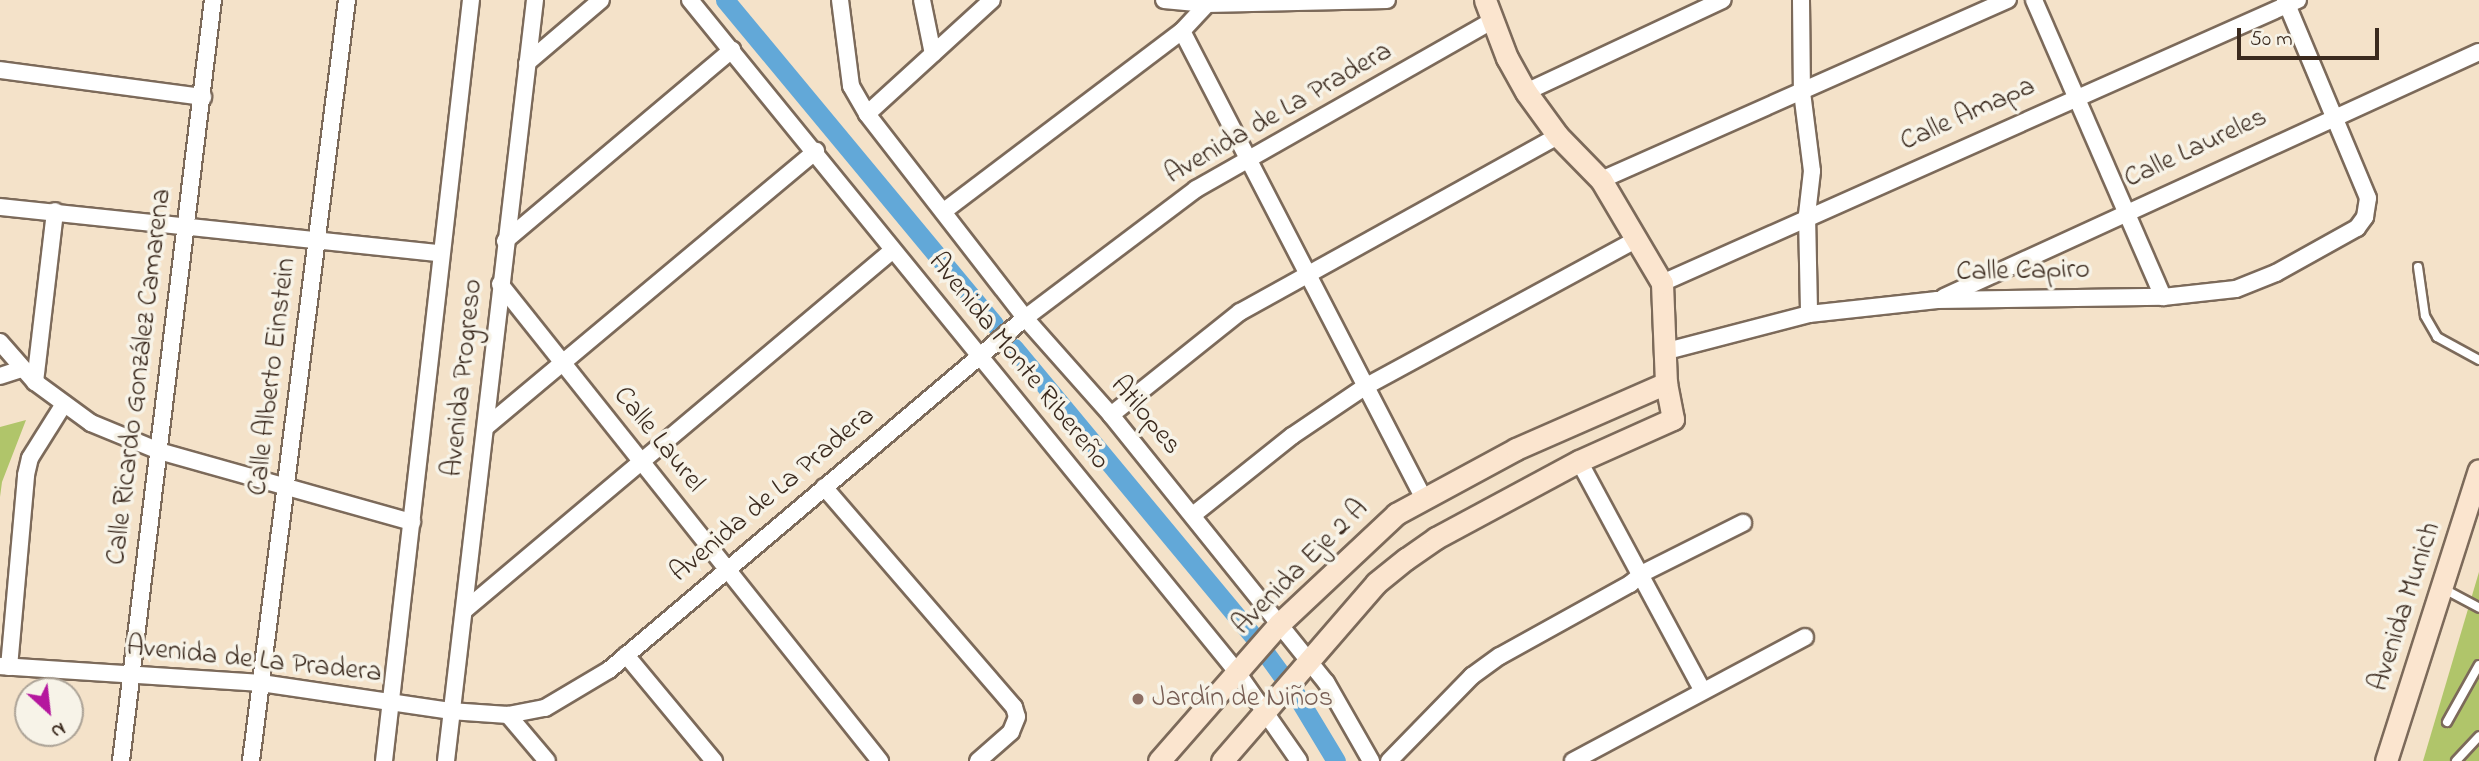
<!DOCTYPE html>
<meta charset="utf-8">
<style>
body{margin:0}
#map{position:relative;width:2479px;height:761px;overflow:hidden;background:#f4e2c9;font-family:"Indie Flower",sans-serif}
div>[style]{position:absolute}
.green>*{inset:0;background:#b0c56a}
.canal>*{height:19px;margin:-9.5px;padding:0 9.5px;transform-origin:9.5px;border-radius:9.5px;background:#62a8d8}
.roads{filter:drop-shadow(2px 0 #7c6a5a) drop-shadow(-2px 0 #7c6a5a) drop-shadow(0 2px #7c6a5a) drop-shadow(0 -2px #7c6a5a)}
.lane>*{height:8px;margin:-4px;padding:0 4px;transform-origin:4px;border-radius:4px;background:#fff}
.street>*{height:16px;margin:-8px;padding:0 8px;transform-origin:8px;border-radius:8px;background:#fff}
.secondary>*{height:21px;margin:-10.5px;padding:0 10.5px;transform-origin:10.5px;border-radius:10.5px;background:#fbe5cf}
.dots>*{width:19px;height:19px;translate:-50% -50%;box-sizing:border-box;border:4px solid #f7f3e8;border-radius:50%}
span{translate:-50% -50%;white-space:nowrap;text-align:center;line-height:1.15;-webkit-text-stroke:7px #f7f3e8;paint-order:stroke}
.street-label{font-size:28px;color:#3b2a1e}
.education-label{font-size:28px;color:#785e54}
.left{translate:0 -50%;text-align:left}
.north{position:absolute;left:14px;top:677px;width:70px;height:70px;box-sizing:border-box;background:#f7f3e8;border:2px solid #aca397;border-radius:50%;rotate:153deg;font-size:19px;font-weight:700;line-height:28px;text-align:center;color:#3b2a1e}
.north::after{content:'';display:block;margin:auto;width:24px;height:32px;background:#b5179e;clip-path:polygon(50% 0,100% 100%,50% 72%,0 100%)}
.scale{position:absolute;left:2237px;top:28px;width:142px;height:32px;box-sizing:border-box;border:4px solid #3b2a1e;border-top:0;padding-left:9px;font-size:21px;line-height:24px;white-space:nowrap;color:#3b2a1e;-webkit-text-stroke:5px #f7f3e8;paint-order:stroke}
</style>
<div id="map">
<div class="green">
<div style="clip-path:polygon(26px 420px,2px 482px,0 497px,0 427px)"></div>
<div style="clip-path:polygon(2479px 572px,2479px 761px,2423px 761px)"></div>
</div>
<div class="canal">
<div style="left:725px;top:0;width:421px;rotate:50.3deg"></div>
<div style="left:1014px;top:348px;width:376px;rotate:50.3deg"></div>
<div style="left:1267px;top:655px;width:24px;rotate:54deg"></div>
<div style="left:1295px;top:693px;width:79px;rotate:58.9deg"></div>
</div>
<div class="roads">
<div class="lane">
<div style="left:2418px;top:267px;width:49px;rotate:81.9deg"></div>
<div style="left:2425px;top:316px;width:24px;rotate:60deg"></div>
<div style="left:2437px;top:337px;width:48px;rotate:28.7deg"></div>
<div style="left:2444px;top:589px;width:40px;rotate:28deg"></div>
<div style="left:2447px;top:722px;width:65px;rotate:-60.7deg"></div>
<div style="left:2456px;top:761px;width:34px;rotate:-47deg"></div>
</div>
<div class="street">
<div style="left:690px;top:0;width:866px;rotate:50.85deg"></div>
<div style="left:1237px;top:672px;width:108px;rotate:55.1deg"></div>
<div style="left:840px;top:0;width:87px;rotate:82.7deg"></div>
<div style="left:851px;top:86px;width:32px;rotate:60deg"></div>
<div style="left:867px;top:114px;width:258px;rotate:52.2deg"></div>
<div style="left:1025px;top:318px;width:130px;rotate:48.4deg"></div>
<div style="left:1111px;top:415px;width:343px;rotate:51.2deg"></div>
<div style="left:1326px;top:682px;width:91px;rotate:60.3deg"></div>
<div style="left:922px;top:0;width:55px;rotate:78.5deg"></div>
<div style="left:1164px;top:0;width:43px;rotate:5.3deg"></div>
<div style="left:1207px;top:4px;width:180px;rotate:-1.3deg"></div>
<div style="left:1801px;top:0;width:92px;rotate:89.4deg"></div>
<div style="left:1802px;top:92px;width:80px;rotate:82.8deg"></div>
<div style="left:1812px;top:171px;width:44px;rotate:96.5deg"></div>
<div style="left:1807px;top:215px;width:99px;rotate:88.8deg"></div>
<div style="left:2034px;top:0;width:324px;rotate:66.5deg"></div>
<div style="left:1182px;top:31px;width:525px;rotate:62.65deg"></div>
<div style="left:527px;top:63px;width:97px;rotate:-40.4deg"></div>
<div style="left:0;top:70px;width:205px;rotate:7.6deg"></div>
<div style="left:1526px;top:92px;width:217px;rotate:-25.1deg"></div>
<div style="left:867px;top:114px;width:169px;rotate:-42.4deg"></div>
<div style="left:1601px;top:180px;width:445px;rotate:-23.9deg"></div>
<div style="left:0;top:207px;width:441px;rotate:6deg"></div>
<div style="left:944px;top:211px;width:298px;rotate:-37.1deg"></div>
<div style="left:1182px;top:31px;width:37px;rotate:-47deg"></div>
<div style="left:505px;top:241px;width:297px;rotate:-40.1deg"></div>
<div style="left:1662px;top:283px;width:696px;rotate:-23.99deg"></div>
<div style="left:500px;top:284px;width:610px;rotate:51.46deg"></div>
<div style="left:1944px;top:297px;width:588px;rotate:-24.61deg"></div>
<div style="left:0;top:342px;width:53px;rotate:48.8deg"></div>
<div style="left:35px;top:382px;width:69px;rotate:36.2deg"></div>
<div style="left:91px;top:423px;width:74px;rotate:22.4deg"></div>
<div style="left:159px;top:451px;width:263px;rotate:15.7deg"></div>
<div style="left:1667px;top:351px;width:147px;rotate:-14.6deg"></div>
<div style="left:1809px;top:314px;width:129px;rotate:-6.2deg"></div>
<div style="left:1937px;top:300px;width:226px;rotate:-0.8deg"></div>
<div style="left:2163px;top:297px;width:73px;rotate:-6.3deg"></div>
<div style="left:2236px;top:289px;width:43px;rotate:-21.8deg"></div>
<div style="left:2276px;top:273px;width:93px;rotate:-29.1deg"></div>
<div style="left:2357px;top:228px;width:14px;rotate:-54deg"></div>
<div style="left:2365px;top:217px;width:19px;rotate:-81deg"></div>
<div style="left:2368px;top:198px;width:215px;rotate:-112.7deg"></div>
<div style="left:0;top:376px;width:22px;rotate:-18deg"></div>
<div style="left:35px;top:382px;width:172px;rotate:-83.3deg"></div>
<div style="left:1111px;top:415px;width:165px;rotate:-38.6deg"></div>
<div style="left:1240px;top:312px;width:363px;rotate:-29deg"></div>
<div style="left:487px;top:426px;width:429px;rotate:-39.9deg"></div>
<div style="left:1579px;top:461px;width:261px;rotate:61.7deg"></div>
<div style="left:824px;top:487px;width:291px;rotate:49.2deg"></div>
<div style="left:1014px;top:707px;width:10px;rotate:73deg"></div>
<div style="left:1017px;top:717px;width:16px;rotate:112deg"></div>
<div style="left:1011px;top:732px;width:44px;rotate:138.7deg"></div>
<div style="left:1193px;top:515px;width:127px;rotate:-38.6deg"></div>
<div style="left:1292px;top:436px;width:86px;rotate:-34.1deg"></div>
<div style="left:1363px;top:388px;width:312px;rotate:-28.5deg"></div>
<div style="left:465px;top:610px;width:559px;rotate:-40.07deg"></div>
<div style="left:626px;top:655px;width:138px;rotate:50.3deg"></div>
<div style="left:0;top:666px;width:262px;rotate:3.7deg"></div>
<div style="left:261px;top:683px;width:191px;rotate:8.4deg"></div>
<div style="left:450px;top:711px;width:58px;rotate:3.9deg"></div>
<div style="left:508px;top:715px;width:38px;rotate:-11deg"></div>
<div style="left:545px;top:708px;width:74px;rotate:-30.7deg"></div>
<div style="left:609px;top:670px;width:545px;rotate:-40.24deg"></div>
<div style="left:1025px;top:318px;width:214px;rotate:-37deg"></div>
<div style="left:1196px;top:189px;width:340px;rotate:-29.6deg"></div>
<div style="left:9px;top:667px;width:193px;rotate:-84.9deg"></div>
<div style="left:26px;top:475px;width:17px;rotate:-77deg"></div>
<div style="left:30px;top:458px;width:64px;rotate:-57.8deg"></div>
<div style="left:508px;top:715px;width:60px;rotate:49.7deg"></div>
<div style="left:121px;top:761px;width:767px;rotate:-83.11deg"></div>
<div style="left:251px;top:761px;width:767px;rotate:-82.81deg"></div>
<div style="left:384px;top:761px;width:766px;rotate:-83.48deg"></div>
<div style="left:446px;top:761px;width:766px;rotate:-83.33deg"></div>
<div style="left:1389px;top:761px;width:119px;rotate:-45.7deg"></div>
<div style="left:1472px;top:676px;width:34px;rotate:-36deg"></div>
<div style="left:1500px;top:656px;width:149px;rotate:-29deg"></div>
<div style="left:1630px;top:584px;width:17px;rotate:-40deg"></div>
<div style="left:1643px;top:573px;width:112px;rotate:-26.6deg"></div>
<div style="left:1573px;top:761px;width:263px;rotate:-28.1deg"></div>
</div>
<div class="secondary">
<div style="left:1159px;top:761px;width:182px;rotate:-48.8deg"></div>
<div style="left:1279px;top:624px;width:161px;rotate:-43.2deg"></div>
<div style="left:1396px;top:514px;width:136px;rotate:-28.4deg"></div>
<div style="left:1516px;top:449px;width:164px;rotate:-23.7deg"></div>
<div style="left:1222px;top:761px;width:235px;rotate:-49.1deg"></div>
<div style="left:1376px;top:583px;width:38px;rotate:-39deg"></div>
<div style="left:1406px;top:559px;width:37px;rotate:-35deg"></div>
<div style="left:1436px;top:538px;width:162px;rotate:-28.3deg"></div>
<div style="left:1579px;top:461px;width:103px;rotate:-24.1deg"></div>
<div style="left:1673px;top:419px;width:37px;rotate:-101deg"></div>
<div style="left:1666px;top:383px;width:100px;rotate:-92.3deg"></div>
<div style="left:1662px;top:283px;width:120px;rotate:-120.6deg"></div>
<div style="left:1601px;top:180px;width:62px;rotate:-134.3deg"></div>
<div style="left:1558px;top:136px;width:54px;rotate:-126deg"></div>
<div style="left:1526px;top:92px;width:39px;rotate:-119deg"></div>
<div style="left:1507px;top:58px;width:62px;rotate:-110.8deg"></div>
<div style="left:2386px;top:761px;width:305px;rotate:-72.3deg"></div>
</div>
</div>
<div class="dots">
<div style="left:1138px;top:699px;background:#8d6e63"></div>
</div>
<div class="street-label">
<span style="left:1279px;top:114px;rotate:-30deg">Avenida de La Pradera</span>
<span style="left:1968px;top:115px;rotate:-24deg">Calle Amapa</span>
<span style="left:2196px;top:149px;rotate:-25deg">Calle Laureles</span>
<span style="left:2023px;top:272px;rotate:-1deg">Calle Capiro</span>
<span style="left:1018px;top:362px;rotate:51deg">Avenida Monte Ribereño</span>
<span style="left:140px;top:377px;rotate:-83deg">Calle Ricardo González Camarena</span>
<span style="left:273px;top:377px;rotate:-83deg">Calle Alberto Einstein</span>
<span style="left:464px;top:378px;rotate:-84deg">Avenida Progreso</span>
<span style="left:1145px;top:416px;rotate:50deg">Atilopes</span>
<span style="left:658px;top:440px;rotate:51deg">Calle Laurel</span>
<span style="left:773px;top:495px;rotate:-40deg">Avenida de La Pradera</span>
<span style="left:1301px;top:568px;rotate:-45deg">Avenida Eje 2 A</span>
<span style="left:2406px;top:607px;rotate:-72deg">Avenida Munich</span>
<span style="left:254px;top:661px;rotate:6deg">Avenida de La Pradera</span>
</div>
<div class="education-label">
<span class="left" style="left:1152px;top:699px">Jardín de Niños</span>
</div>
<div class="north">N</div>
<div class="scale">50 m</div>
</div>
